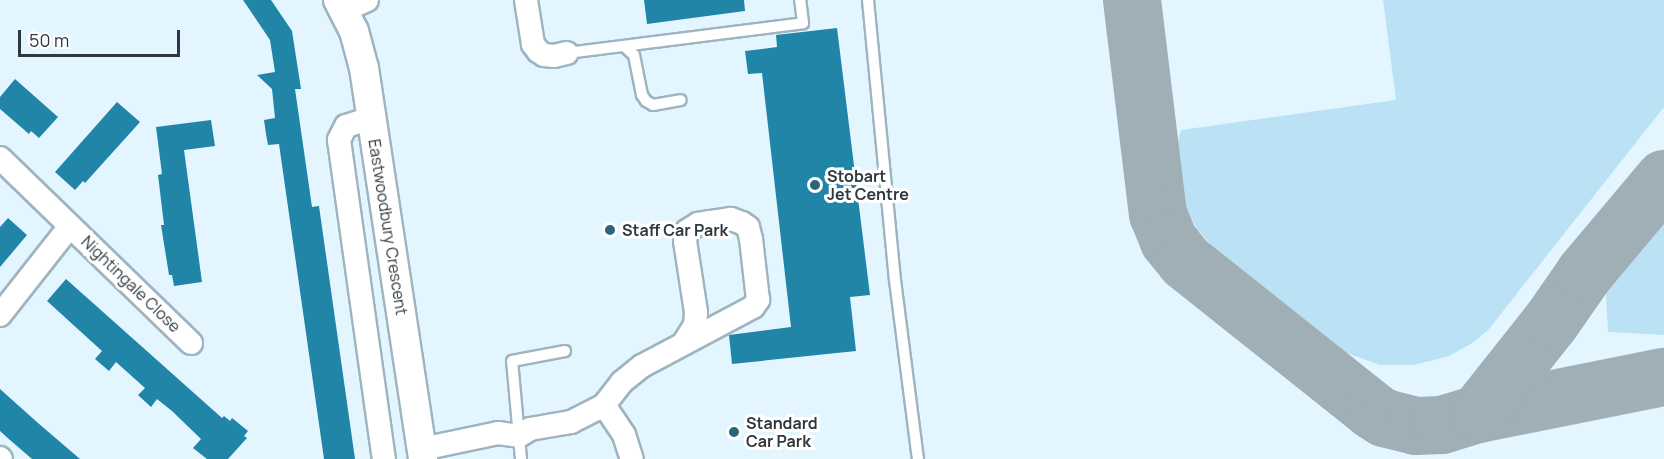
<!DOCTYPE html>
<style>
body{margin:0}
#map{position:relative;width:1664px;height:459px;overflow:hidden;background:#e3f6ff;font-family:Manrope,sans-serif}
div>[style]{position:absolute}
.green>*{inset:0;background:#bbe2f4}
.taxiway>*{height:58px;margin:-29px;padding:0 29px;transform-origin:29px;border-radius:29px;background:#a0afb6}
.building>*{inset:0;background:#2185a8}
.roads{filter:drop-shadow(2px 0 #9eb4bf) drop-shadow(-2px 0 #9eb4bf) drop-shadow(0 2px #9eb4bf) drop-shadow(0 -2px #9eb4bf)}
.service>*{height:10px;margin:-5px;padding:0 5px;transform-origin:5px;border-radius:5px;background:#fff}
.minor>*{height:22px;margin:-11px;padding:0 11px;transform-origin:11px;border-radius:11px;background:#fff}
.tertiary>*{height:28px;margin:-14px;padding:0 14px;transform-origin:14px;border-radius:14px;background:#fff}
.dots>*{width:16px;height:16px;translate:-50% -50%;box-sizing:border-box;border:3px solid #fff;border-radius:50%}
span{translate:-50% -50%;white-space:nowrap;text-align:center;line-height:1.15;-webkit-text-stroke:6px #fff;paint-order:stroke}
.poi-label{font-size:16px;color:#2f383c;font-weight:700}
.left{translate:0 -50%;text-align:left}
.street-label{font-size:16px;color:#2f383c}
.scale{position:absolute;left:18px;top:30px;width:162px;height:27px;box-sizing:border-box;border:3px solid #2f383c;border-top:0;padding-left:8px;font-size:18px;line-height:21px;white-space:nowrap;color:#2f383c;-webkit-text-stroke:4px #fff;paint-order:stroke}
</style>
<div id="map">
<div class="green">
<div style="clip-path:polygon(1383px 0,1664px 0,1664px 107px,1489px 329px,1474px 342px,1449px 356px,1414px 365px,1380px 365px,1344px 352px,1213px 247px,1196px 228px,1183px 202px,1175px 178px,1174px 155px,1181px 130px,1396px 100px)"></div>
<div style="clip-path:polygon(1664px 203px,1664px 335px,1608px 332px,1605px 277px)"></div>
</div>
<div class="taxiway">
<div style="left:1132px;top:0;width:216px;rotate:83.1deg"></div>
<div style="left:1158px;top:214px;width:29px;rotate:68deg"></div>
<div style="left:1169px;top:241px;width:27px;rotate:51deg"></div>
<div style="left:1186px;top:262px;width:239px;rotate:38.5deg"></div>
<div style="left:1373px;top:411px;width:13px;rotate:32deg"></div>
<div style="left:1384px;top:418px;width:33px;rotate:14deg"></div>
<div style="left:1416px;top:426px;width:26px;rotate:-2deg"></div>
<div style="left:1442px;top:425px;width:38px;rotate:-17deg"></div>
<div style="left:1478px;top:414px;width:190px;rotate:-11.3deg"></div>
<div style="left:1478px;top:414px;width:117px;rotate:-51.6deg"></div>
<div style="left:1551px;top:322px;width:60px;rotate:-55.2deg"></div>
<div style="left:1585px;top:273px;width:123px;rotate:-50deg"></div>
</div>
<div class="building">
<div style="clip-path:polygon(243px 0,271px 0,292px 31px,301px 89px,295px 89px,312px 207px,319px 206px,355px 459px,324px 459px,279px 144px,268px 145px,266px 134px,264px 120px,275px 118px,272px 89px,257px 75px,275px 72px,270px 40px)"></div>
<div style="clip-path:polygon(644px 0,744px 0,745px 11px,647px 24px)"></div>
<div style="clip-path:polygon(837px 28px,870px 295px,850px 297px,856px 351px,732px 364px,729px 335px,791px 327px,762px 73px,748px 74px,745px 51px,777px 47px,776px 35px)"></div>
<div style="clip-path:polygon(15px 79px,58px 117px,39px 138px,31px 131px,29px 134px,0 109px,0 97px)"></div>
<div style="clip-path:polygon(117px 102px,140px 122px,85px 183px,83px 181px,75px 190px,55px 172px)"></div>
<div style="clip-path:polygon(211px 120px,215px 146px,184px 150px,202px 282px,174px 286px,172px 275px,169px 275px,161px 225px,164px 225px,158px 175px,162px 174px,156px 127px)"></div>
<div style="clip-path:polygon(8px 218px,27px 235px,0 267px,0 227px)"></div>
<div style="clip-path:polygon(66px 279px,222px 418px,224px 416px,230px 421px,232px 418px,248px 431px,244px 436px,247px 438px,228px 459px,207px 459px,193px 448px,201px 439px,172px 411px,157px 399px,151px 407px,138px 395px,145px 388px,116px 362px,109px 371px,95px 359px,102px 351px,47px 301px)"></div>
<div style="clip-path:polygon(0 389px,38px 423px,80px 459px,32px 459px,10px 440px,0 431px)"></div>
</div>
<div class="roads">
<div class="service">
<div style="left:868px;top:0;width:281px;rotate:84.5deg"></div>
<div style="left:895px;top:280px;width:180px;rotate:82.7deg"></div>
<div style="left:624px;top:46px;width:13px;rotate:42deg"></div>
<div style="left:634px;top:55px;width:41px;rotate:78.7deg"></div>
<div style="left:642px;top:95px;width:7px;rotate:56deg"></div>
<div style="left:646px;top:101px;width:8px;rotate:30deg"></div>
<div style="left:653px;top:105px;width:28px;rotate:-10deg"></div>
<div style="left:567px;top:53px;width:238px;rotate:-7.2deg"></div>
<div style="left:803px;top:23px;width:23px;rotate:-97deg"></div>
<div style="left:521px;top:459px;width:98px;rotate:-95.2deg"></div>
<div style="left:512px;top:361px;width:54px;rotate:-10.7deg"></div>
</div>
<div class="minor">
<div style="left:526px;top:0;width:45px;rotate:81deg"></div>
<div style="left:533px;top:44px;width:9px;rotate:54deg"></div>
<div style="left:538px;top:51px;width:7px;rotate:34deg"></div>
<div style="left:544px;top:55px;width:10px;rotate:6deg"></div>
<div style="left:554px;top:56px;width:13px;rotate:-13deg"></div>
<div style="left:345px;top:10px;width:24px;rotate:-24deg"></div>
<div style="left:371px;top:118px;width:26px;rotate:162deg"></div>
<div style="left:346px;top:126px;width:16px;rotate:117deg"></div>
<div style="left:339px;top:140px;width:322px;rotate:82deg"></div>
<div style="left:0;top:158px;width:266px;rotate:44.1deg"></div>
<div style="left:0;top:315px;width:113px;rotate:-51.8deg"></div>
<div style="left:604px;top:405px;width:36px;rotate:56deg"></div>
<div style="left:624px;top:435px;width:25px;rotate:72deg"></div>
<div style="left:422px;top:449px;width:78px;rotate:-11.9deg"></div>
<div style="left:498px;top:433px;width:21px;rotate:8deg"></div>
<div style="left:519px;top:436px;width:13px;rotate:-32deg"></div>
<div style="left:530px;top:429px;width:42px;rotate:-9.7deg"></div>
<div style="left:571px;top:422px;width:37px;rotate:-27deg"></div>
<div style="left:604px;top:405px;width:29px;rotate:-52deg"></div>
<div style="left:622px;top:382px;width:26px;rotate:-39deg"></div>
<div style="left:642px;top:366px;width:126px;rotate:-28deg"></div>
<div style="left:753px;top:307px;width:9px;rotate:-54deg"></div>
<div style="left:758px;top:300px;width:61px;rotate:-96.5deg"></div>
<div style="left:751px;top:239px;width:12px;rotate:-104deg"></div>
<div style="left:748px;top:227px;width:7px;rotate:-146deg"></div>
<div style="left:742px;top:223px;width:12px;rotate:-160deg"></div>
<div style="left:731px;top:219px;width:22px;rotate:172deg"></div>
<div style="left:709px;top:222px;width:11px;rotate:170deg"></div>
<div style="left:698px;top:224px;width:13px;rotate:148deg"></div>
<div style="left:687px;top:231px;width:10px;rotate:101deg"></div>
<div style="left:685px;top:241px;width:72px;rotate:81.2deg"></div>
<div style="left:696px;top:312px;width:13px;rotate:94deg"></div>
<div style="left:695px;top:325px;width:22px;rotate:122deg"></div>
<div style="left:0;top:458px;width:1px;rotate:45deg"></div>
</div>
<div class="tertiary">
<div style="left:338px;top:0;width:35px;rotate:63deg"></div>
<div style="left:354px;top:31px;width:38px;rotate:75deg"></div>
<div style="left:364px;top:68px;width:395px;rotate:81.4deg"></div>
</div>
</div>
<div class="dots">
<div style="left:815px;top:185px;background:#29657c"></div>
<div style="left:610px;top:230px;background:#29657c"></div>
<div style="left:734px;top:432px;background:#29657c"></div>
</div>
<div class="poi-label">
<span class="left" style="left:827px;top:185px">Stobart<br>Jet Centre</span>
<span class="left" style="left:622px;top:230px">Staff Car Park</span>
<span class="left" style="left:746px;top:432px">Standard<br>Car Park</span>
</div>
<div class="street-label">
<span style="left:388px;top:227px;rotate:81deg">Eastwoodbury Crescent</span>
<span style="left:131px;top:284px;rotate:44deg">Nightingale Close</span>
</div>
<div class="scale">50 m</div>
</div>
